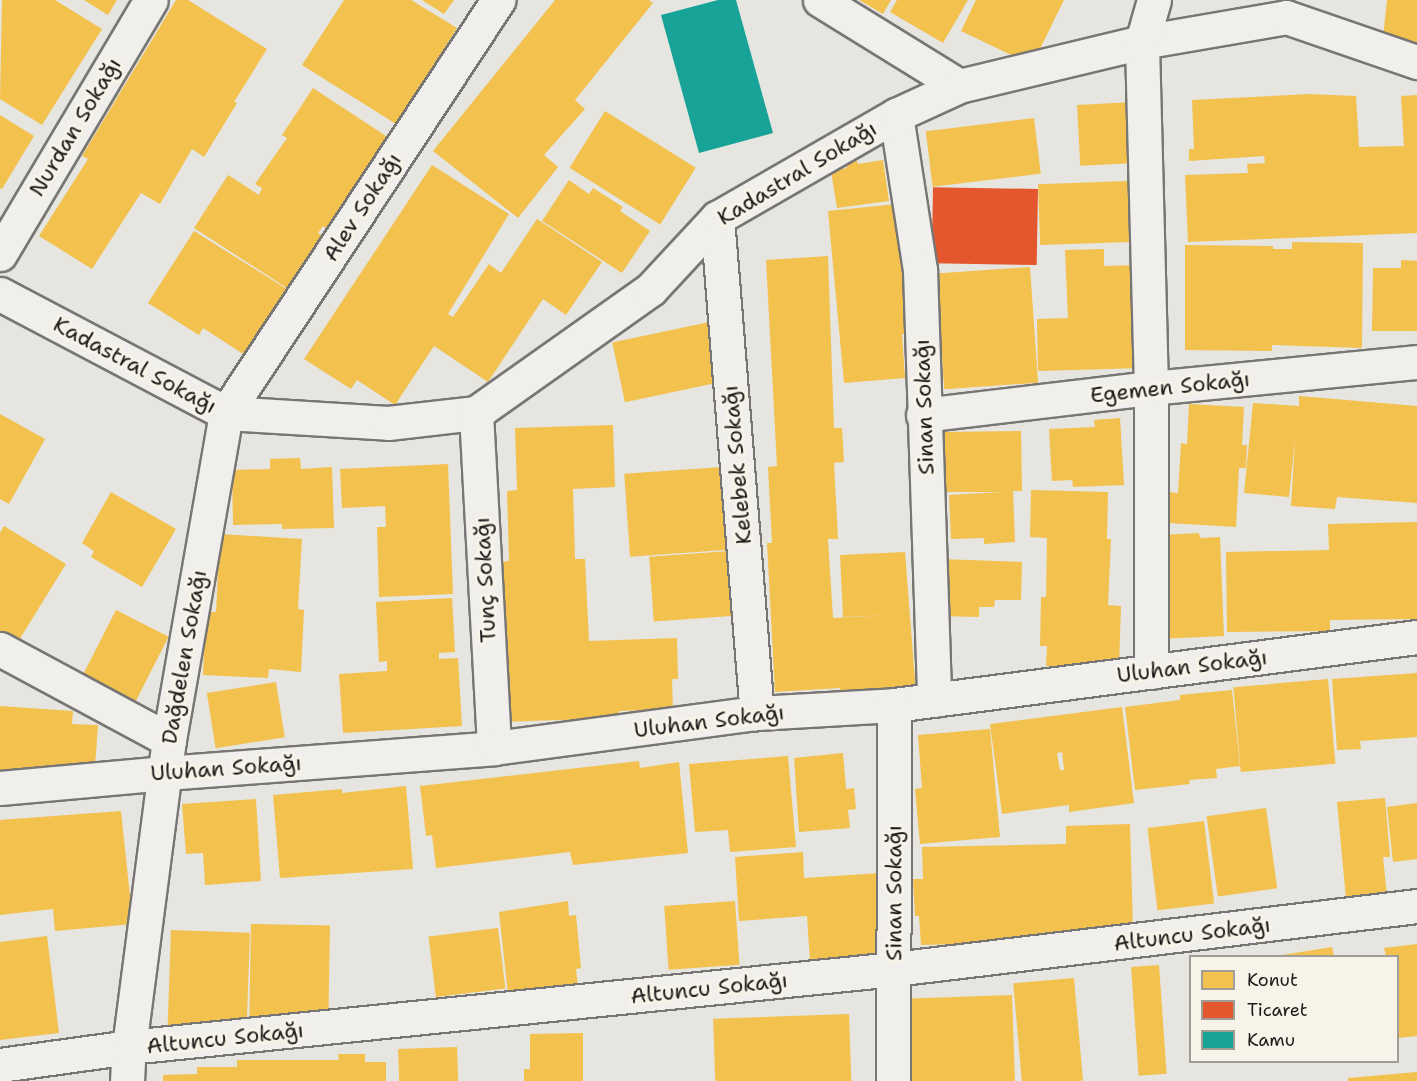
<!DOCTYPE html>
<meta charset="utf-8">
<style>
body{margin:0}
#map{position:relative;width:1417px;height:1081px;overflow:hidden;background:#e6e5e0;font-family:"Shantell Sans",sans-serif}
div>[style]{position:absolute}
.homes>*{inset:0;background:#f2c14e;transform-origin:0 0}
.shops>*{inset:0;background:#e4572e;transform-origin:0 0}
.public>*{inset:0;background:#17a398}
.roads{filter:drop-shadow(2px 0 #777674) drop-shadow(-2px 0 #777674) drop-shadow(0 2px #777674) drop-shadow(0 -2px #777674)}
.minor>*{height:33px;margin:-16.5px;padding:0 16.5px;transform-origin:16.5px;border-radius:16.5px;background:#f0efeb}
span{translate:-50% -50%;white-space:nowrap;text-align:center;line-height:1.15;-webkit-text-stroke:6px #f7f3e8;paint-order:stroke}
.street-label{font-size:22px;color:#1c1c1c}
.legend{position:absolute;left:1189px;top:955px;width:210px;height:108px;box-sizing:border-box;background:#f7f3e8;border:2px solid #9f9d96;margin:0;padding:8px 10px;list-style:none;font-size:18px;color:#1c1c1c}
.legend li{display:flex;align-items:center;gap:12px;height:30px}
.legend b{width:30px;border:2px solid #9f9d96}
</style>
<div id="map">
<div class="homes">
<div style="clip-path:polygon(2px 0,55px 0,102px 29px,42px 125px,0 99px)"></div>
<div style="clip-path:polygon(84px 0,117px 0,108px 15px)"></div>
<div style="clip-path:polygon(176px 0,188px 0,267px 49px,234px 102px,237px 103px,204px 157px,192px 149px,160px 204px,141px 193px,92px 269px,39px 236px,88px 159px,82px 156px)"></div>
<div style="clip-path:polygon(344px 0,411px 0,457px 28px,396px 124px,302px 65px)"></div>
<div style="clip-path:polygon(422px 0,454px 0,444px 14px)"></div>
<div style="clip-path:polygon(555px 0,649px 0,653px 3px,575px 100px,585px 109px,544px 155px,558px 167px,518px 218px,433px 151px)"></div>
<div style="clip-path:polygon(859px 0,891px 0,883px 14px)"></div>
<div style="clip-path:polygon(897px 0,968px 0,943px 43px,890px 12px)"></div>
<div style="clip-path:polygon(976px 0,1064px 0,1032px 65px,961px 31px)"></div>
<div style="clip-path:polygon(1387px 0,1417px 0,1417px 50px,1382px 46px)"></div>
<div style="clip-path:polygon(313px 88px,389px 138px,329px 230px,323px 226px,318px 233px,330px 241px,296px 294px,194px 228px,228px 175px,259px 195px,262px 188px,255px 184px,287px 138px,282px 135px)"></div>
<div style="clip-path:polygon(1309px 94px,1356px 96px,1359px 147px,1404px 146px,1401px 96px,1417px 95px,1417px 233px,1188px 242px,1185px 175px,1248px 173px,1247px 164px,1265px 163px,1264px 156px,1189px 161px,1189px 149px,1194px 149px,1192px 100px)"></div>
<div style="left:1133px;top:102px;width:61px;height:56px;rotate:87deg"></div>
<div style="left:605px;top:111px;width:107px;height:67px;rotate:32deg"></div>
<div style="clip-path:polygon(0 115px,34px 136px,2px 189px,0 188px)"></div>
<div style="left:1034px;top:118px;width:56px;height:109px;rotate:83deg"></div>
<div style="clip-path:polygon(883px 160px,889px 201px,837px 208px,831px 171px,847px 168px,846px 162px,857px 161px,858px 164px)"></div>
<div style="clip-path:polygon(432px 165px,509px 214px,448px 314px,453px 317px,489px 264px,501px 273px,537px 219px,602px 262px,566px 315px,543px 299px,488px 382px,434px 346px,395px 405px,357px 380px,351px 389px,304px 359px)"></div>
<div style="clip-path:polygon(569px 180px,589px 194px,593px 188px,623px 207px,620px 211px,650px 231px,622px 273px,542px 221px)"></div>
<div style="left:1128px;top:181px;width:61px;height:90px;rotate:88deg"></div>
<div style="clip-path:polygon(897px 204px,907px 334px,902px 334px,905px 378px,844px 383px,828px 211px)"></div>
<div style="clip-path:polygon(194px 231px,293px 293px,251px 359px,203px 328px,199px 335px,148px 303px)"></div>
<div style="clip-path:polygon(1292px 242px,1363px 243px,1362px 348px,1272px 345px,1272px 351px,1185px 350px,1185px 245px,1273px 246px,1273px 249px,1292px 249px)"></div>
<div style="clip-path:polygon(1104px 249px,1104px 266px,1139px 265px,1143px 368px,1038px 371px,1037px 319px,1068px 318px,1065px 250px)"></div>
<div style="clip-path:polygon(828px 256px,834px 428px,842px 428px,844px 462px,834px 463px,838px 539px,828px 539px,833px 618px,891px 615px,843px 617px,840px 555px,905px 552px,916px 693px,840px 695px,840px 688px,775px 692px,767px 543px,772px 543px,768px 467px,777px 466px,766px 260px)"></div>
<div style="clip-path:polygon(1401px 260px,1417px 261px,1417px 331px,1372px 331px,1373px 268px,1401px 268px)"></div>
<div style="left:1030px;top:267px;width:116px;height:94px;rotate:86deg"></div>
<div style="left:714px;top:321px;width:61px;height:104px;rotate:78deg"></div>
<div style="clip-path:polygon(1299px 396px,1417px 406px,1417px 503px,1337px 497px,1335px 509px,1291px 506px,1295px 440px,1289px 497px,1244px 493px,1253px 403px,1299px 406px)"></div>
<div style="clip-path:polygon(1189px 404px,1244px 407px,1242px 445px,1247px 445px,1246px 468px,1239px 468px,1236px 527px,1167px 523px,1169px 492px,1178px 493px,1181px 443px,1187px 444px)"></div>
<div style="clip-path:polygon(0 414px,45px 439px,9px 504px,0 499px)"></div>
<div style="clip-path:polygon(1120px 418px,1124px 485px,1073px 487px,1072px 480px,1052px 481px,1049px 429px,1095px 427px,1094px 420px)"></div>
<div style="clip-path:polygon(613px 425px,615px 487px,573px 489px,575px 559px,585px 559px,589px 641px,677px 638px,678px 679px,672px 679px,673px 709px,619px 711px,619px 718px,503px 722px,497px 562px,509px 561px,507px 491px,517px 490px,515px 428px)"></div>
<div style="clip-path:polygon(1021px 431px,1022px 491px,1013px 491px,1015px 542px,984px 544px,984px 538px,951px 539px,949px 495px,1002px 492px,946px 492px,944px 432px)"></div>
<div style="clip-path:polygon(300px 458px,301px 469px,332px 467px,334px 528px,282px 529px,282px 524px,233px 525px,232px 470px,270px 469px,270px 459px)"></div>
<div style="clip-path:polygon(448px 464px,453px 594px,379px 597px,377px 527px,386px 527px,385px 506px,342px 508px,340px 469px)"></div>
<div style="left:722px;top:467px;width:83px;height:98px;rotate:86deg"></div>
<div style="clip-path:polygon(1031px 490px,1108px 492px,1107px 539px,1111px 539px,1108px 605px,1121px 606px,1119px 668px,1046px 666px,1047px 646px,1040px 646px,1041px 597px,1046px 597px,1047px 538px,1030px 537px)"></div>
<div style="clip-path:polygon(111px 492px,176px 529px,142px 587px,91px 557px,94px 551px,82px 543px)"></div>
<div style="clip-path:polygon(1417px 522px,1417px 619px,1330px 620px,1330px 631px,1227px 632px,1226px 552px,1329px 550px,1328px 524px)"></div>
<div style="clip-path:polygon(4px 526px,66px 564px,16px 645px,0 635px,0 533px)"></div>
<div style="clip-path:polygon(1199px 533px,1200px 538px,1220px 537px,1224px 636px,1158px 639px,1161px 535px)"></div>
<div style="clip-path:polygon(220px 534px,302px 539px,298px 609px,304px 610px,301px 672px,269px 669px,268px 678px,203px 675px,206px 612px,216px 612px)"></div>
<div style="left:730px;top:551px;width:65px;height:81px;rotate:86deg"></div>
<div style="clip-path:polygon(940px 559px,1022px 562px,1021px 600px,995px 600px,994px 607px,979px 607px,979px 617px,939px 616px)"></div>
<div style="clip-path:polygon(452px 598px,455px 652px,439px 653px,439px 659px,458px 658px,462px 726px,343px 733px,339px 674px,387px 671px,387px 661px,379px 662px,376px 602px)"></div>
<div style="left:116px;top:610px;width:59px;height:89px;rotate:27deg"></div>
<div style="clip-path:polygon(1417px 673px,1417px 737px,1360px 741px,1361px 749px,1337px 750px,1332px 679px)"></div>
<div style="left:1328px;top:679px;width:85px;height:95px;rotate:85deg"></div>
<div style="left:276px;top:682px;width:56px;height:70px;rotate:81deg"></div>
<div style="clip-path:polygon(1232px 690px,1240px 766px,1216px 769px,1217px 778px,1189px 780px,1190px 784px,1135px 790px,1125px 707px,1180px 700px,1180px 695px)"></div>
<div style="clip-path:polygon(0 706px,73px 711px,72px 724px,98px 725px,95px 767px,0 772px)"></div>
<div style="clip-path:polygon(evenodd,1122px 707px,1134px 803px,1069px 812px,1069px 805px,1002px 814px,990px 724px,1122px 707px,1062px 752px,1064px 770px,1060px 770px,1057px 753px,1062px 752px)"></div>
<div style="clip-path:polygon(990px 729px,1000px 837px,920px 844px,915px 789px,922px 788px,918px 735px)"></div>
<div style="clip-path:polygon(843px 753px,846px 789px,854px 788px,856px 809px,848px 810px,850px 828px,799px 832px,794px 758px)"></div>
<div style="clip-path:polygon(788px 756px,796px 847px,730px 852px,728px 830px,695px 832px,689px 764px)"></div>
<div style="clip-path:polygon(639px 761px,640px 768px,679px 762px,688px 853px,573px 865px,570px 852px,436px 868px,432px 835px,426px 836px,420px 786px)"></div>
<div style="clip-path:polygon(406px 786px,413px 869px,280px 878px,273px 795px,342px 789px,342px 793px)"></div>
<div style="clip-path:polygon(1385px 798px,1390px 857px,1383px 857px,1387px 896px,1346px 899px,1337px 802px)"></div>
<div style="clip-path:polygon(256px 799px,261px 881px,205px 885px,203px 853px,186px 854px,182px 804px)"></div>
<div style="clip-path:polygon(1417px 803px,1417px 859px,1393px 862px,1387px 807px)"></div>
<div style="left:1266px;top:808px;width:81px;height:60px;rotate:82deg"></div>
<div style="clip-path:polygon(121px 811px,133px 924px,55px 931px,53px 909px,0 915px,0 820px)"></div>
<div style="left:1204px;top:821px;width:83px;height:57px;rotate:83deg"></div>
<div style="clip-path:polygon(1130px 824px,1133px 930px,1070px 941px,921px 945px,919px 916px,915px 916px,913px 879px,923px 879px,922px 847px,1066px 844px,1066px 826px)"></div>
<div style="clip-path:polygon(803px 852px,804px 878px,880px 873px,886px 957px,810px 962px,807px 916px,739px 921px,735px 857px)"></div>
<div style="clip-path:polygon(568px 901px,569px 916px,576px 915px,581px 968px,576px 969px,578px 987px,508px 994px,499px 912px)"></div>
<div style="left:735px;top:901px;width:64px;height:71px;rotate:86deg"></div>
<div style="left:251px;top:924px;width:79px;height:98px;rotate:1deg"></div>
<div style="left:498px;top:928px;width:61px;height:70px;rotate:83deg"></div>
<div style="left:171px;top:930px;width:79px;height:95px;rotate:2deg"></div>
<div style="clip-path:polygon(47px 936px,59px 1033px,0 1040px,0 942px)"></div>
<div style="clip-path:polygon(1417px 944px,1417px 1036px,1398px 1038px,1398px 957px,1386px 956px,1384px 948px)"></div>
<div style="clip-path:polygon(1332px 947px,1334px 956px,1282px 956px,1282px 955px)"></div>
<div style="left:1159px;top:965px;width:109px;height:28px;rotate:86deg"></div>
<div style="left:1074px;top:978px;width:103px;height:61px;rotate:85deg"></div>
<div style="left:1012px;top:995px;width:86px;height:115px;rotate:88deg"></div>
<div style="left:849px;top:1014px;width:67px;height:136px;rotate:88deg"></div>
<div style="clip-path:polygon(583px 1033px,583px 1081px,524px 1081px,524px 1069px,530px 1069px,530px 1034px)"></div>
<div style="left:457px;top:1047px;width:34px;height:59px;rotate:88deg"></div>
<div style="clip-path:polygon(338px 1054px,365px 1054px,365px 1062px,386px 1062px,386px 1081px,163px 1081px,163px 1075px,197px 1074px,197px 1067px,237px 1067px,237px 1060px,339px 1060px)"></div>
<div style="clip-path:polygon(1417px 1072px,1417px 1081px,1348px 1081px,1348px 1078px)"></div>
</div>
<div class="shops">
<div style="left:1038px;top:189px;width:76px;height:105px;rotate:91deg"></div>
</div>
<div class="public">
<div style="clip-path:polygon(718px 0,736px 0,773px 133px,699px 153px,661px 15px)"></div>
</div>
<div class="roads">
<div class="minor">
<div style="left:820px;top:0;width:163px;rotate:31.7deg"></div>
<div style="left:896px;top:115px;width:157px;rotate:81.2deg"></div>
<div style="left:920px;top:270px;width:430px;rotate:88.1deg"></div>
<div style="left:717px;top:218px;width:497px;rotate:85.4deg"></div>
<div style="left:0;top:254px;width:295px;rotate:-59.3deg"></div>
<div style="left:0;top:294px;width:255px;rotate:27.8deg"></div>
<div style="left:226px;top:413px;width:162px;rotate:3.5deg"></div>
<div style="left:388px;top:423px;width:89px;rotate:-6.5deg"></div>
<div style="left:476px;top:413px;width:214px;rotate:-35.3deg"></div>
<div style="left:651px;top:289px;width:97px;rotate:-47.1deg"></div>
<div style="left:717px;top:218px;width:207px;rotate:-29.9deg"></div>
<div style="left:896px;top:115px;width:69px;rotate:-24.7deg"></div>
<div style="left:959px;top:86px;width:188px;rotate:-13.5deg"></div>
<div style="left:1142px;top:42px;width:146px;rotate:-9.8deg"></div>
<div style="left:1286px;top:17px;width:139px;rotate:19deg"></div>
<div style="left:476px;top:413px;width:335px;rotate:86.9deg"></div>
<div style="left:923px;top:415px;width:230px;rotate:-6.8deg"></div>
<div style="left:1151px;top:388px;width:267px;rotate:-5.6deg"></div>
<div style="left:0;top:649px;width:192px;rotate:28.3deg"></div>
<div style="left:1151px;top:672px;width:284px;rotate:-90deg"></div>
<div style="left:1151px;top:388px;width:346px;rotate:-91.5deg"></div>
<div style="left:1142px;top:42px;width:44px;rotate:-74.1deg"></div>
<div style="left:0;top:788px;width:166px;rotate:-5.2deg"></div>
<div style="left:165px;top:773px;width:330px;rotate:-4.3deg"></div>
<div style="left:494px;top:748px;width:265px;rotate:-7.6deg"></div>
<div style="left:757px;top:713px;width:137px;rotate:-3.3deg"></div>
<div style="left:894px;top:705px;width:527px;rotate:-7.41deg"></div>
<div style="left:0;top:1065px;width:130px;rotate:-7.9deg"></div>
<div style="left:129px;top:1047px;width:769px;rotate:-5.82deg"></div>
<div style="left:894px;top:969px;width:527px;rotate:-6.87deg"></div>
<div style="left:127px;top:1081px;width:34px;rotate:-87deg"></div>
<div style="left:129px;top:1047px;width:310px;rotate:-82.6deg"></div>
<div style="left:169px;top:740px;width:332px;rotate:-80.1deg"></div>
<div style="left:226px;top:413px;width:495px;rotate:-56.6deg"></div>
<div style="left:893px;top:1081px;width:376px;rotate:-89.8deg"></div>
</div>
</div>
<div class="street-label">
<span style="left:75px;top:127px;rotate:-59deg">Nurdan Sokağı</span>
<span style="left:797px;top:173px;rotate:-31deg">Kadastral Sokağı</span>
<span style="left:362px;top:207px;rotate:-57deg">Alev Sokağı</span>
<span style="left:135px;top:365px;rotate:28deg">Kadastral Sokağı</span>
<span style="left:1170px;top:387px;rotate:-6deg">Egemen Sokağı</span>
<span style="left:924px;top:407px;rotate:-92deg">Sinan Sokağı</span>
<span style="left:737px;top:465px;rotate:-95deg">Kelebek Sokağı</span>
<span style="left:485px;top:580px;rotate:-93deg">Tunç Sokağı</span>
<span style="left:184px;top:657px;rotate:-80deg">Dağdelen Sokağı</span>
<span style="left:1192px;top:666px;rotate:-7deg">Uluhan Sokağı</span>
<span style="left:709px;top:721px;rotate:-7deg">Uluhan Sokağı</span>
<span style="left:226px;top:768px;rotate:-4deg">Uluhan Sokağı</span>
<span style="left:894px;top:893px;rotate:-90deg">Sinan Sokağı</span>
<span style="left:1192px;top:934px;rotate:-7deg">Altuncu Sokağı</span>
<span style="left:709px;top:988px;rotate:-6deg">Altuncu Sokağı</span>
<span style="left:225px;top:1038px;rotate:-6deg">Altuncu Sokağı</span>
</div>
<ul class="legend">
<li><b style="height:16px;background:#f2c14e"></b>Konut</li>
<li><b style="height:16px;background:#e4572e"></b>Ticaret</li>
<li><b style="height:16px;background:#17a398"></b>Kamu</li>
</ul>
</div>
